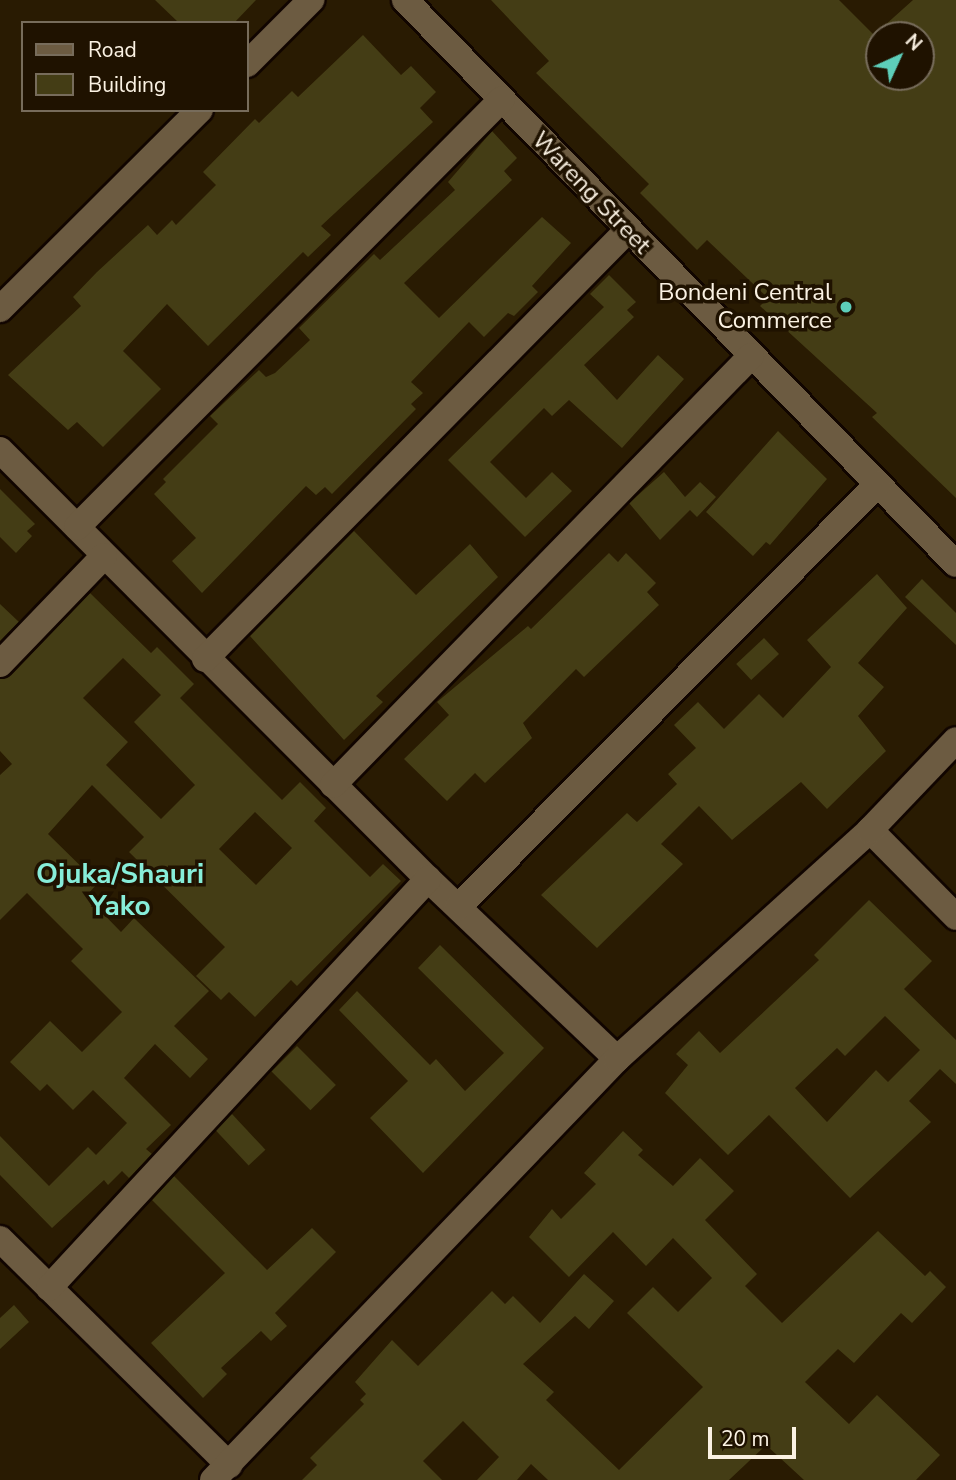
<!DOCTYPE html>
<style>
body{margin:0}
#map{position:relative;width:956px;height:1480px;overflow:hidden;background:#291b02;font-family:"Nunito Sans",sans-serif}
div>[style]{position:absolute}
.building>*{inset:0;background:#443d15;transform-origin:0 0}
.roads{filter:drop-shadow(2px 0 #110500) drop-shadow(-2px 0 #110500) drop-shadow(0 2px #110500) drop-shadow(0 -2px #110500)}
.minor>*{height:26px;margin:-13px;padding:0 13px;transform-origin:13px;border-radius:13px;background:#6c5b41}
.dots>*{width:19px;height:19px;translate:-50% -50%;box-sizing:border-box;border:4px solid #1f1200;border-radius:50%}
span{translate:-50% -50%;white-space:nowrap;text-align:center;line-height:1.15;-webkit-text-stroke:7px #1f1200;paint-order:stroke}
.street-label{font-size:24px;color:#fbf2e3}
.poi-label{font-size:24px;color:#fbf2e3}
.right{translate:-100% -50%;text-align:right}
.quarter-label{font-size:28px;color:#87edd9;font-weight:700}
.legend{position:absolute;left:21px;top:21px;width:228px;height:91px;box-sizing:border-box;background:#1f1200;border:2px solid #776c5b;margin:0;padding:9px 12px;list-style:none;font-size:21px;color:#fbf2e3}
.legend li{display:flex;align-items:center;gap:14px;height:35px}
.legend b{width:35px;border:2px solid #776c5b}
.north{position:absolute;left:865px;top:21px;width:70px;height:70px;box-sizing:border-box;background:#1f1200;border:2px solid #776c5b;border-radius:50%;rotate:45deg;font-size:19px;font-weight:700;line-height:28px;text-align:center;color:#fbf2e3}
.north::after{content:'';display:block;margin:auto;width:24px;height:32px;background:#5dceb9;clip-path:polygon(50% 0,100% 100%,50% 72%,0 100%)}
.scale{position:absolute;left:708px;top:1427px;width:88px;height:32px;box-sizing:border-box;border:4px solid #fbf2e3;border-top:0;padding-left:9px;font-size:21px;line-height:24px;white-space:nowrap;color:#fbf2e3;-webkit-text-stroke:5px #1f1200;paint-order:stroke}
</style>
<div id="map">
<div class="building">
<div style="clip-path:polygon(155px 0,256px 0,234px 23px,179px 23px)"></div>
<div style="clip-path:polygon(evenodd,491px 0,839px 0,874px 35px,913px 0,956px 0,956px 498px,872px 417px,877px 413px,760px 306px,768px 298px,707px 240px,697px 250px,640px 193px,649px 184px,536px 73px,549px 61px,491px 0,879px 35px,921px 35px,921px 77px,879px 77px,879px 35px)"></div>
<div style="clip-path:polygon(363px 35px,401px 75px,411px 66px,436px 92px,420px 108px,433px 122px,321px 226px,331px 235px,308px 257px,303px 252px,208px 346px,167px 304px,123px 351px,161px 389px,103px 447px,77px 422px,68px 430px,8px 375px,81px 306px,73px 297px,97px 272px,148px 225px,157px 235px,172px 220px,176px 225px,216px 185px,203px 172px,255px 119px,259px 123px,292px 91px,298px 97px)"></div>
<div style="clip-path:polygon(492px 131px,517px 158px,504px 171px,512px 180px,404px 283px,439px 318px,542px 217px,571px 243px,532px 286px,538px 292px,514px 316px,508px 313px,484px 337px,469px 322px,411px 382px,423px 393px,411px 404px,416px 409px,332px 494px,325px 487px,316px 495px,306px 486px,202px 593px,172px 561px,196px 538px,154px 494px,166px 482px,163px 479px,218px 424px,210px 416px,259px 370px,266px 377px,275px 373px,310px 340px,299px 328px,374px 254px,380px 260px,455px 190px,448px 182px)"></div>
<div style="clip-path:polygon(609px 275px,636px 302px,627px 310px,634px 317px,584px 365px,617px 400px,658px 355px,684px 379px,622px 448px,569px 400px,552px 416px,544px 408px,490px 462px,526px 498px,552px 472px,572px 491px,525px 537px,448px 460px,604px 307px,590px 294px)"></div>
<div style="clip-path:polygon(778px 431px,827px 479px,770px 545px,766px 542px,753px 556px,706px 512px)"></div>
<div style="clip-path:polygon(664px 472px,685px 497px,700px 482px,716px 497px,697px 517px,690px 510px,660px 540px,629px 503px)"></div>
<div style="clip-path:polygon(0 489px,35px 524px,27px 531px,32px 536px,16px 553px,0 537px)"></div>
<div style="clip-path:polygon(354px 531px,416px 595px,470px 544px,498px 577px,376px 696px,383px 702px,344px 740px,250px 636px)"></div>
<div style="clip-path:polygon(609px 553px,618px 562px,626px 553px,656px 583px,647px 592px,659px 605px,584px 677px,576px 669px,523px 723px,532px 738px,485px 783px,475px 773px,447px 801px,404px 759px,449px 715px,437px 702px,528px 626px,531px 629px)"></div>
<div style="clip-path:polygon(877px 574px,907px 608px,858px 663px,884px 687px,858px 716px,886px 751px,827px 809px,801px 782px,732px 840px,699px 806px,661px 844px,683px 864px,597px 948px,541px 895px,627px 813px,637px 822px,677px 784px,668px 774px,696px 748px,674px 725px,698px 702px,724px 729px,759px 694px,783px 718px,831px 667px,807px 640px)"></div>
<div style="clip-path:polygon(922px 579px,956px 613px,956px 645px,905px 597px)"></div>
<div style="clip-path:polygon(evenodd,90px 593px,151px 653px,157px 647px,194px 684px,180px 698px,282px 800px,300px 782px,326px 808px,314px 821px,370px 877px,383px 864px,401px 881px,297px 986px,291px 980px,255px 1017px,229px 992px,221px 1000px,196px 976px,225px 947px,129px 852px,144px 837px,92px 785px,48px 834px,98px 883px,86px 896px,121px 932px,134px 918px,209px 991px,174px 1026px,208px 1059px,190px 1078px,155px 1044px,124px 1078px,171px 1125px,146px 1149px,152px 1154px,129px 1178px,122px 1171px,108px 1185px,104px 1180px,52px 1228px,0 1175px,0 1136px,49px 1186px,88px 1147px,96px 1155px,127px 1123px,93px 1090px,73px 1110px,47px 1084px,40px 1091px,10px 1062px,50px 1021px,82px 1052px,122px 1012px,71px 961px,83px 949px,27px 893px,0 920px,0 775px,12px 764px,0 751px,0 679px,11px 675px,90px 593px,123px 658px,161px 695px,134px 722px,195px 785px,161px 819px,106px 765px,128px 742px,83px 698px,123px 658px,90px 593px,255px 812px,292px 848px,256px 885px,219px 849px,255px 812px)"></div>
<div style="clip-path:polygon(0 604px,19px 622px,0 641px)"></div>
<div style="left:764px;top:638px;width:22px;height:38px;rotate:47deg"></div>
<div style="clip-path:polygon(evenodd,869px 900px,932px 961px,904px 989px,956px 1040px,956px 1084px,940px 1069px,909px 1101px,931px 1122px,850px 1198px,769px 1115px,728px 1155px,665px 1093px,688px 1065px,676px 1054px,699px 1031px,720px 1053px,819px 960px,814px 955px,869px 900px,885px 1016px,920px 1050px,888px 1082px,876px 1070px,827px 1122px,795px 1088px,837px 1048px,845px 1056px,885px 1016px)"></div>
<div style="clip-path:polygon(440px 945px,544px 1048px,423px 1173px,370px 1118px,408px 1081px,339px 1010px,357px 991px,430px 1065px,436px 1059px,465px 1091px,504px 1053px,418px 968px)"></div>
<div style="left:297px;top:1046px;width:55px;height:36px;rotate:45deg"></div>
<div style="left:232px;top:1114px;width:49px;height:23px;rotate:47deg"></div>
<div style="clip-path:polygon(623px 1131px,643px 1150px,638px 1155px,673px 1186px,700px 1158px,734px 1191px,705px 1220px,757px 1274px,745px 1286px,782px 1323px,878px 1231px,925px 1276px,930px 1271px,946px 1287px,912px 1323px,901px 1313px,854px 1363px,838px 1349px,805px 1382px,849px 1424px,877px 1395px,940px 1455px,916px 1480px,804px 1480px,766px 1445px,729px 1480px,548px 1480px,531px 1464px,517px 1480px,477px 1480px,499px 1457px,463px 1421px,423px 1461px,442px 1480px,302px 1480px,317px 1465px,310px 1458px,364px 1404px,360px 1400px,366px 1394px,355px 1382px,392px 1340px,418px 1366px,492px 1291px,505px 1304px,513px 1296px,540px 1323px,584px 1274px,614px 1301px,589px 1329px,575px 1316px,523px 1364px,554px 1392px,546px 1400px,619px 1470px,703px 1387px,627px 1313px,653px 1287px,678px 1312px,712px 1278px,673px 1238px,646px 1266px,613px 1232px,569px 1277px,529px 1237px,552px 1209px,561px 1219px,596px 1184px,584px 1173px)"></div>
<div style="clip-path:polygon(174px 1176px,267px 1270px,312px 1228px,336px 1252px,275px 1313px,287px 1326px,271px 1341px,261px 1331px,221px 1368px,227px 1374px,203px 1398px,151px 1343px,225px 1273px,152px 1200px)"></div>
<div style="clip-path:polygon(14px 1305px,29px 1322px,0 1349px,0 1318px)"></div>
</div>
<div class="roads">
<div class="minor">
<div style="left:405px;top:0;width:788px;rotate:45.67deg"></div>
<div style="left:247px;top:64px;width:91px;rotate:-45deg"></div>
<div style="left:0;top:309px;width:282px;rotate:-44.9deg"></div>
<div style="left:0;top:450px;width:606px;rotate:45.07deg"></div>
<div style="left:428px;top:879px;width:261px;rotate:43.6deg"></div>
<div style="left:77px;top:527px;width:603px;rotate:-45.2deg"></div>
<div style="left:205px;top:659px;width:600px;rotate:-45.41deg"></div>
<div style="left:0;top:664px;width:150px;rotate:-46.1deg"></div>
<div style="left:333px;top:785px;width:599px;rotate:-45.74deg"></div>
<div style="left:870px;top:830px;width:122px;rotate:45.3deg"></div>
<div style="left:458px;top:907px;width:596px;rotate:-45.2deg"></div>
<div style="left:0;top:1239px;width:322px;rotate:44.6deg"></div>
<div style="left:49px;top:1288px;width:558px;rotate:-47.18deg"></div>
<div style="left:213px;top:1480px;width:583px;rotate:-46.18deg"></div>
<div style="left:617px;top:1059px;width:341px;rotate:-42.1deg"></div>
<div style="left:870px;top:830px;width:124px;rotate:-46.3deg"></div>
</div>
</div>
<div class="dots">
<div style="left:846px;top:307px;background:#5dceb9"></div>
</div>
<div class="street-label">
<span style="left:591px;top:193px;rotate:46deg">Wareng Street</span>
</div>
<div class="poi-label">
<span class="right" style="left:832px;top:307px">Bondeni Central<br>Commerce</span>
</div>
<div class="quarter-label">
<span style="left:120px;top:890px">Ojuka/Shauri<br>Yako</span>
</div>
<ul class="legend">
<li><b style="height:9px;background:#6c5b41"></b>Road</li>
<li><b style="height:19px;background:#443d15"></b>Building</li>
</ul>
<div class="north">N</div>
<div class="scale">20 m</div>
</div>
